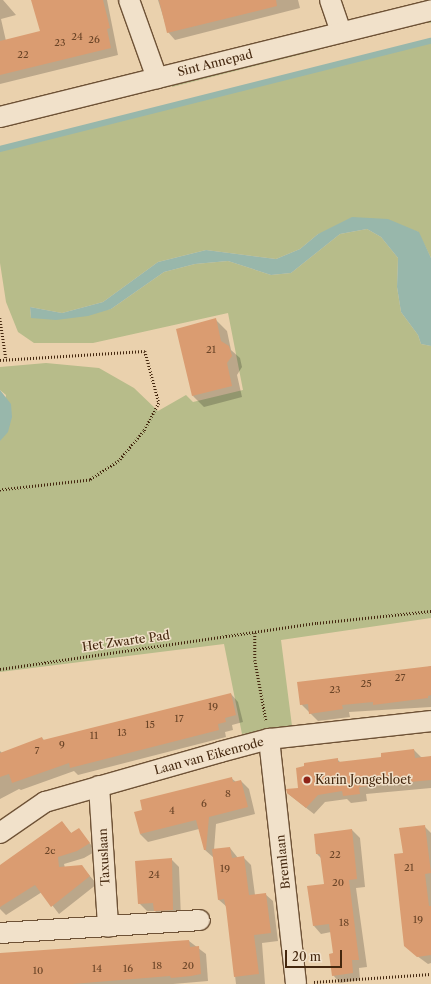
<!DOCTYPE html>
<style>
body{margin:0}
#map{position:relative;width:431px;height:984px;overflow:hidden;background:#ead1ad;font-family:"Libre Caslon Text",serif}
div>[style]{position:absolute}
.green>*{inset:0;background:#b7bc8a;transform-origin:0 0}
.water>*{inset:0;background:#98b7ab}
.shadow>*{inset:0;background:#0003}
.stream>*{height:5.5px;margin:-2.75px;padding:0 2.75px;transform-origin:2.75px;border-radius:2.75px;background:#98b7ab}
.building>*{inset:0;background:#da9c71}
.path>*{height:2.5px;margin-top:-1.25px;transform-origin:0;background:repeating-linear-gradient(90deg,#44270e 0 1px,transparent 0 3px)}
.roads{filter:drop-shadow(1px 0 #6e5236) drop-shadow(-1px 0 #6e5236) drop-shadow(0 1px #6e5236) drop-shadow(0 -1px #6e5236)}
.minor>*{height:20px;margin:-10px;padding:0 10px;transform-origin:10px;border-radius:10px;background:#f1e1ca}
.dots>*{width:11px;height:11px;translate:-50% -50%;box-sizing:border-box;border:2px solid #f1e1ca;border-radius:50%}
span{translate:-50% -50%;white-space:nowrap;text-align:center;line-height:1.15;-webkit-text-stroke:3px #f1e1ca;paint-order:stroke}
.number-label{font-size:10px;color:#6a4427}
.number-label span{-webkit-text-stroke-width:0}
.street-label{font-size:12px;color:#44270e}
.poi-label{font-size:12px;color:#44270e}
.left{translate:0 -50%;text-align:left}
.scale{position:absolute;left:285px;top:950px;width:57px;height:18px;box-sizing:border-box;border:2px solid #44270e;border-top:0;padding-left:5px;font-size:12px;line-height:14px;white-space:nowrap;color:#44270e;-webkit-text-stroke:3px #f1e1ca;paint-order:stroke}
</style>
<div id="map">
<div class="green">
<div style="left:431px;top:16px;width:7px;height:68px;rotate:90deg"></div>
<div style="clip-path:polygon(431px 42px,431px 258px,418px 232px,390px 222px,318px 234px,300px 249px,276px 259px,206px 250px,158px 262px,103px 302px,62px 313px,30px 307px,31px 318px,111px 309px,164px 272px,195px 264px,228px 261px,271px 275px,291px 273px,340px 234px,367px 229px,381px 237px,398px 258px,397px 287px,401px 312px,418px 335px,421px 344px,431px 346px,431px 618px,281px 640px,292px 726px,242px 734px,224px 644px,0 672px,0 441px,6px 395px,0 390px,0 367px,46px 363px,99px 368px,134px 388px,158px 411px,186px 395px,193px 402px,243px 390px,228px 313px,93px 343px,34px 343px,18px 332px,6px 302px,0 263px,0 151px,134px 114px)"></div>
<div style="clip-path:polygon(318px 44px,319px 50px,172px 87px,170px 80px)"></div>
<div style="left:168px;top:81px;width:6px;height:173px;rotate:81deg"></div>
</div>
<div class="water">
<div style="clip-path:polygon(352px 217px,388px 219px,419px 232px,431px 258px,431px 346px,421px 344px,418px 335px,401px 312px,397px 287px,398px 258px,381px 237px,367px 229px,340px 234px,291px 273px,271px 275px,228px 261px,195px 264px,164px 272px,111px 309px,88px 316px,56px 320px,31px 318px,30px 307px,62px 313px,103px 302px,158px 262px,206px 250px,276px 259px,300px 249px,318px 234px)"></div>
<div style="clip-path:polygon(0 390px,11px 404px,12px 417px,8px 432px,0 441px)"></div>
</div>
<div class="shadow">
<div style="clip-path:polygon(0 0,3px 0,16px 15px,1px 19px,6px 41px,41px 32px,32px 0,107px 0,118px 55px,0 84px)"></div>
<div style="clip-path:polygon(158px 0,298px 0,300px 8px,175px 40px,168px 32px)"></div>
<div style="clip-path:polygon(216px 320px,227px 331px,231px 350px,240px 358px,242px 367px,237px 375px,242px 397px,204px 407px,193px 396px)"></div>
<div style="clip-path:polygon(431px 666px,431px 707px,349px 712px,350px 717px,318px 721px,301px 704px)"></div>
<div style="clip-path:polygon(231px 694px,238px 702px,243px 722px,232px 725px,233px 730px,225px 732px,226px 737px,78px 775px,74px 771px,21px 790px,19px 789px,0 799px,0 751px,2px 753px,42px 738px,45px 741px)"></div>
<div style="clip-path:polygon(414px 750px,421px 757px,431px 757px,431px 788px,366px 794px,367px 801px,351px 803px,347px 799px,325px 802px,314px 814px,287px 793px,299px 789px,338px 760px,341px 763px,382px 758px)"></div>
<div style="clip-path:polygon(231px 778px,236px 782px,241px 781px,249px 789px,255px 814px,216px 824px,214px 850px,230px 848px,238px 858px,243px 857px,251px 865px,255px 895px,265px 894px,273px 901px,278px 941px,262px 943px,265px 984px,236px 984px,227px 907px,219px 900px,214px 858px,205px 850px,199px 829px,148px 842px,140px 834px)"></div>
<div style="clip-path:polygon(62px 822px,72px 834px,79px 830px,96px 851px,84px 858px,64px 864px,65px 868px,81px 866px,97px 884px,59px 914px,42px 892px,6px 915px,0 909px,0 866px)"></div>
<div style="clip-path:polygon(424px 826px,431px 833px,431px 963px,428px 964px,413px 953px)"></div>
<div style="clip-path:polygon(352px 830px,360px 838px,365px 887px,356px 888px,367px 967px,359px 968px,360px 980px,340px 983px,333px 975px,334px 954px,331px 932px,321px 934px,314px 926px,325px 884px,322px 859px,317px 854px)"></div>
<div style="clip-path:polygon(171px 859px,179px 867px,181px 918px,163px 919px,155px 911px,147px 911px,139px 903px)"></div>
<div style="clip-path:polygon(189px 941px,206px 954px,208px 981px,173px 984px,0 984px,0 954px)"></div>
</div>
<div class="stream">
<div style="left:0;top:149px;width:444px;rotate:-14.1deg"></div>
</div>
<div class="building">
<div style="clip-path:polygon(31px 0,103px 0,110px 28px,107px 29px,111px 48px,0 75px,0 41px,40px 31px)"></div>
<div style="clip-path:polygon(159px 0,276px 0,277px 6px,167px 33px)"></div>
<div style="clip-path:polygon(216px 318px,221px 341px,229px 346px,232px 356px,227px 363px,232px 386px,192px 396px,176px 329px)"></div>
<div style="clip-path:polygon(431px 666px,431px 695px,428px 696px,428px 698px,373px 705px,373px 702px,342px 705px,343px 709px,309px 714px,308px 704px,300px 705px,297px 682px)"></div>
<div style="clip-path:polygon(231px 693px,236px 715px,225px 718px,226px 722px,218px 724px,219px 730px,70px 768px,69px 763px,12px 783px,9px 774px,0 777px,0 753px,42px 737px,43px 740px)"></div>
<div style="clip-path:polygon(414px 749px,415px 758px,431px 756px,431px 780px,359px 787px,360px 794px,343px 796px,342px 791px,318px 795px,306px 808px,287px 793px,286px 789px,298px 788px,296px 768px,304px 766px,304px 763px,338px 758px,338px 762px,364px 759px,381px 757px,381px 753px)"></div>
<div style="clip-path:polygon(232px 777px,233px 782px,241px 780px,248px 807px,209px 817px,206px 850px,204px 850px,196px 820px,140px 834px,134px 812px,142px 810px,140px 800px)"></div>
<div style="clip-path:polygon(62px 821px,71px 833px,79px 828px,90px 843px,77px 851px,58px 857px,59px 867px,82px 865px,90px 876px,51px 907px,35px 885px,0 907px,0 865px)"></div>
<div style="clip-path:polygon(425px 825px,431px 873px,425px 874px,429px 906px,431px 906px,431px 955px,417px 957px,404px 946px,394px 854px,403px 853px,399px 828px)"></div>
<div style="clip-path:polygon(352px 829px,357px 879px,349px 880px,359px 960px,352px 960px,353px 973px,332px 976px,329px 954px,333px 953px,329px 924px,313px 926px,307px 886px,324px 884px,320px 854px,316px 854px,314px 834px)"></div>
<div style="clip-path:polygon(230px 847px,232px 858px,244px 856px,249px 895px,266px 893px,271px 933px,254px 935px,259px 974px,234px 977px,226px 908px,224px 899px,218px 900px,212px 849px)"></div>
<div style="clip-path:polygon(172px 858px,173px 910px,154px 911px,153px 903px,138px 904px,135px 861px)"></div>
<div style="clip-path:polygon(189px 940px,190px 947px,199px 946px,201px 974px,191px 976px,171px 978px,170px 976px,72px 984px,0 984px,0 953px)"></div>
</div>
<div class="path">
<div style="left:0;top:318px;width:40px;rotate:81.5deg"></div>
<div style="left:0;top:360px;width:145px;rotate:-3.6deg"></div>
<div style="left:145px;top:351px;width:54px;rotate:74.9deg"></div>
<div style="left:159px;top:403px;width:32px;rotate:118deg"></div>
<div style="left:144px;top:431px;width:39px;rotate:130deg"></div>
<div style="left:119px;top:461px;width:35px;rotate:147deg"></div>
<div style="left:90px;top:480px;width:91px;rotate:173.7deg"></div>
<div style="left:255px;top:633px;width:27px;rotate:90deg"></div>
<div style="left:255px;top:660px;width:61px;rotate:79.6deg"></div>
<div style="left:0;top:669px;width:320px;rotate:-8.3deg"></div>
<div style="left:317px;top:623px;width:115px;rotate:-6deg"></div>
<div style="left:314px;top:982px;width:117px;rotate:-3.9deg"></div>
</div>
<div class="roads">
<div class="minor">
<div style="left:129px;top:0;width:83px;rotate:70.3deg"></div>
<div style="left:330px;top:0;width:34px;rotate:71deg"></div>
<div style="left:0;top:117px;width:444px;rotate:-13.9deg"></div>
<div style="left:269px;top:739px;width:246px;rotate:83.7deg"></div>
<div style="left:99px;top:786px;width:141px;rotate:86.3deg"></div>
<div style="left:0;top:833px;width:55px;rotate:-34.6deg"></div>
<div style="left:45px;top:802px;width:182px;rotate:-15.9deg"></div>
<div style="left:220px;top:752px;width:51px;rotate:-14.9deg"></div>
<div style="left:269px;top:739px;width:163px;rotate:-6.3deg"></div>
<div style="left:0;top:933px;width:200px;rotate:-3.7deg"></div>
</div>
</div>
<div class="dots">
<div style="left:307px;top:780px;background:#8f2418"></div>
</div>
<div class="number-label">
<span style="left:77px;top:37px">24</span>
<span style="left:94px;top:40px">26</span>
<span style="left:60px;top:43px">23</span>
<span style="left:23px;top:55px">22</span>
<span style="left:211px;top:350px">21</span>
<span style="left:400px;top:678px">27</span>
<span style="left:366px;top:684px">25</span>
<span style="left:335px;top:690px">23</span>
<span style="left:213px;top:707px">19</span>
<span style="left:179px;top:719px">17</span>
<span style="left:150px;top:725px">15</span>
<span style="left:122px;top:733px">13</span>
<span style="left:94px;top:736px">11</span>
<span style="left:62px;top:745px">9</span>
<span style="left:37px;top:751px">7</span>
<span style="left:228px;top:794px">8</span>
<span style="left:204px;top:804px">6</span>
<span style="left:172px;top:811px">4</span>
<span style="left:50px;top:851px">2c</span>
<span style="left:335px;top:855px">22</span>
<span style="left:409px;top:868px">21</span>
<span style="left:225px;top:869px">19</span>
<span style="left:154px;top:875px">24</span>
<span style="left:338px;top:883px">20</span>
<span style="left:418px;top:920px">19</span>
<span style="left:344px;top:923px">18</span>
<span style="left:157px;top:966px">18</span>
<span style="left:188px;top:966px">20</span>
<span style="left:97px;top:969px">14</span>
<span style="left:128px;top:969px">16</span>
<span style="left:38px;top:971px">10</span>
</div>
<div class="street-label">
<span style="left:215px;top:63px;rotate:-14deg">Sint Annepad</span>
<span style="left:126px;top:641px;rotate:-8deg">Het Zwarte Pad</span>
<span style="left:209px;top:756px;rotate:-15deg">Laan van Eikenrode</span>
<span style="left:104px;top:857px;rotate:-93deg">Taxuslaan</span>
<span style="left:283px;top:862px;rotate:-96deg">Bremlaan</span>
</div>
<div class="poi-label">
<span class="left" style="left:315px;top:780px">Karin Jongebloet</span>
</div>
<div class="scale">20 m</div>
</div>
